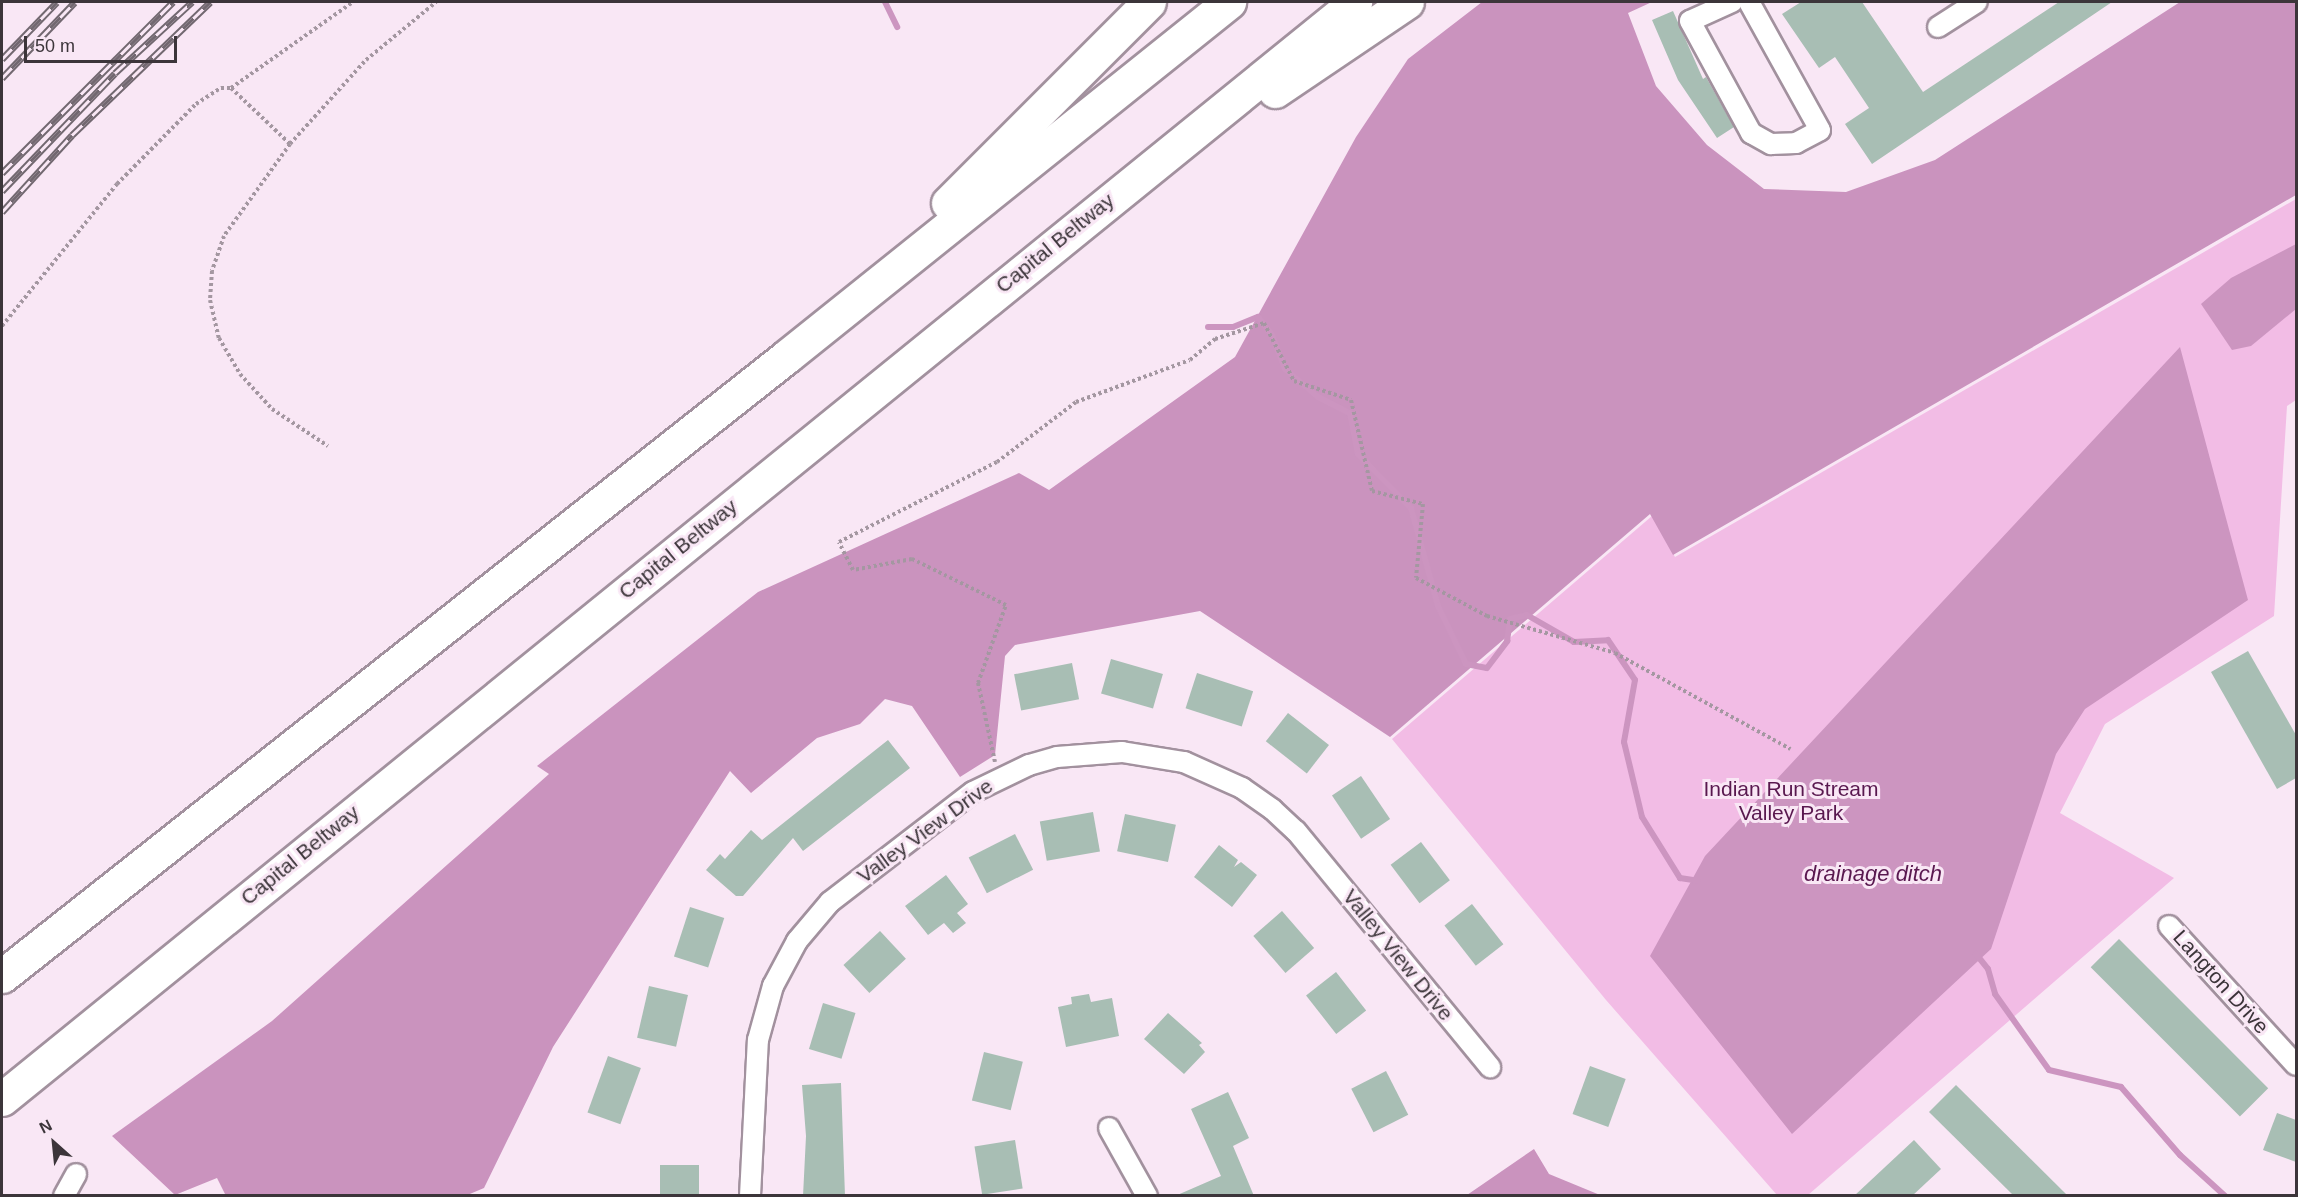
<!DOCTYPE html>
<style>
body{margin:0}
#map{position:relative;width:2298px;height:1197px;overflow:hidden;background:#f9e7f5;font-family:Arial,sans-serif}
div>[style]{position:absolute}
.green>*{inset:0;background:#f2bce5}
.forest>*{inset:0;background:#ca93be}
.water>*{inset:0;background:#cc95c0}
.stream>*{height:6px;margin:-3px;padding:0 3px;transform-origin:3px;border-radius:3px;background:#cc95c0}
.building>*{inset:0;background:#a8beb4;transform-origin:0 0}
.path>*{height:4px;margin-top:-2px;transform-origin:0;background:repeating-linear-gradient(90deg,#a497a1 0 3px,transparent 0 6px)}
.roads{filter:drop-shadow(2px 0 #a2919e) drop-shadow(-2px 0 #a2919e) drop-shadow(0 2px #a2919e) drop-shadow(0 -2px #a2919e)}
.street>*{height:20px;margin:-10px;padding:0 10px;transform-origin:10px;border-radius:10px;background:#fff}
.highway>*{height:33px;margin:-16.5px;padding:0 16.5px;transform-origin:16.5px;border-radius:16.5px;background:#fff}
.rail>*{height:7px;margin-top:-3.5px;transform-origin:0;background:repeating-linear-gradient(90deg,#f9e7f5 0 14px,#726870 0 28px);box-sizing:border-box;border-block:2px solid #726870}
span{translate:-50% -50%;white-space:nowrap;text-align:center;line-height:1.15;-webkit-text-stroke:6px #f9e7f5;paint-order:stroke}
.street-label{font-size:21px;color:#3c353a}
.park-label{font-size:21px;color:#59184f}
.water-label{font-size:22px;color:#5a1950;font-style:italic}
.frame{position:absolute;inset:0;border:3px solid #3c353a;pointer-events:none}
.north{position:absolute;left:24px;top:1113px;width:60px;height:60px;-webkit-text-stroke:4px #f9e7f5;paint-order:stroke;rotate:333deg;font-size:16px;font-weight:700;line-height:24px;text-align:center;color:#3c353a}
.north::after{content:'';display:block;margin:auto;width:21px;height:27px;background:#3c353a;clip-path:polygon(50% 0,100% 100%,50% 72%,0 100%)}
.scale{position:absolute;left:24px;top:36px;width:153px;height:27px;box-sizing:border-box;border:3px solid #3c353a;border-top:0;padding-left:8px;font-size:18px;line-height:21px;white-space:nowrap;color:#3c353a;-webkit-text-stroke:4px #f9e7f5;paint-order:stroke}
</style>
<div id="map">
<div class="green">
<div style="clip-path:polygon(2296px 199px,2296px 400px,2287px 406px,2274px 616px,2105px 724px,2060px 813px,2174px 878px,1808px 1195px,1777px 1195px,1606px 1000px,1392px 739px,1652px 516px,1675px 557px)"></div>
</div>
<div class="forest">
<div style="clip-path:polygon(1482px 2px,1652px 2px,1628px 13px,1656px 86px,1707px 145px,1764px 189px,1846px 192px,1935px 160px,2180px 2px,2296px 2px,2296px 195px,1673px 555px,1650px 514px,1390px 737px,1200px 611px,1015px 645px,1005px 656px,995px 755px,960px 777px,912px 706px,885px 699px,860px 724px,817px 738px,751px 793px,730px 771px,553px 1047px,484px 1188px,465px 1196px,226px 1196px,217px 1178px,175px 1195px,112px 1136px,272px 1021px,549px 774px,537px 766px,758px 592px,1019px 473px,1049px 490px,1235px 357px,1356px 137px,1408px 59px)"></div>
<div style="clip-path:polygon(1534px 1149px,1549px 1174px,1600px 1195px,1467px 1195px)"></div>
</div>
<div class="water">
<div style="clip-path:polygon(2296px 244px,2296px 309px,2251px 346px,2232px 350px,2201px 304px,2231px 278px)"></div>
<div style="clip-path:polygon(2180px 347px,2248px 600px,2085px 709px,2056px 754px,1991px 949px,1792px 1134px,1650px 956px,1705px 856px)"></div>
</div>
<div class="stream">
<div style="left:885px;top:2px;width:28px;rotate:64deg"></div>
<div style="left:1208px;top:327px;width:25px"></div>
<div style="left:1233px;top:327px;width:27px;rotate:-22deg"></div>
<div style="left:1258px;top:317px;width:23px;rotate:52deg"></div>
<div style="left:1272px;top:335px;width:36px;rotate:69deg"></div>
<div style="left:1285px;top:369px;width:43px;rotate:40.3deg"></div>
<div style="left:1318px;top:397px;width:36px;rotate:27deg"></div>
<div style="left:1350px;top:413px;width:42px;rotate:79deg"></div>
<div style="left:1358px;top:454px;width:76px;rotate:45.5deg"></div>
<div style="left:1411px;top:508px;width:102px;rotate:74.6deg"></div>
<div style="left:1438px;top:606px;width:64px;rotate:64.2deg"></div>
<div style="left:1466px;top:664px;width:21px;rotate:11deg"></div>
<div style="left:1487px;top:668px;width:34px;rotate:-53deg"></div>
<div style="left:1507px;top:641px;width:22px;rotate:-82deg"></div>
<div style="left:1510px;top:619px;width:17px;rotate:-13deg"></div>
<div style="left:1527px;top:615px;width:54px;rotate:29.9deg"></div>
<div style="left:1574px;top:642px;width:34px;rotate:-3deg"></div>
<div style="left:1608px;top:640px;width:48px;rotate:56deg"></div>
<div style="left:1635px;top:680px;width:63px;rotate:100.1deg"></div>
<div style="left:1624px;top:742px;width:77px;rotate:76.5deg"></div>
<div style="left:1642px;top:817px;width:72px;rotate:58.1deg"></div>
<div style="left:1680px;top:878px;width:18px;rotate:9deg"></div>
<div style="left:1976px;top:954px;width:19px;rotate:51deg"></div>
<div style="left:1988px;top:969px;width:26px;rotate:74deg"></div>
<div style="left:1995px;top:994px;width:93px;rotate:54.6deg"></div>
<div style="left:2049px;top:1070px;width:74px;rotate:13.3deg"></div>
<div style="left:2121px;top:1087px;width:90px;rotate:49.1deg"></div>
<div style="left:2180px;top:1155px;width:61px;rotate:42.3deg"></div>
</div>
<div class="building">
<div style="clip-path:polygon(1801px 2px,1862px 2px,1923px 92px,2059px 2px,2112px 2px,1872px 164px,1845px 124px,1869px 108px,1835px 57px,1819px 68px,1782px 14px)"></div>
<div style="clip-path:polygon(1673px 11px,1703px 79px,1706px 77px,1734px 127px,1717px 138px,1678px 80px,1652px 20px)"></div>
<div style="clip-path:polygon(2248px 651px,2296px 735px,2296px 778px,2277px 789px,2211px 672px)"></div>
<div style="left:1111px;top:659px;width:54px;height:36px;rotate:16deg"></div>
<div style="left:1072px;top:663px;width:37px;height:59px;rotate:79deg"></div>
<div style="left:1197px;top:673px;width:59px;height:37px;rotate:18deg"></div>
<div style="left:1288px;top:713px;width:52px;height:36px;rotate:38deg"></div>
<div style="clip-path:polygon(888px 740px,910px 768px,803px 851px,793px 838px,743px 896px,736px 896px,706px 870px,720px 854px,725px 859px,751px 830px,762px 840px)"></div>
<div style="left:1361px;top:776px;width:52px;height:35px;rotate:56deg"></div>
<div style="left:1093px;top:812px;width:40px;height:54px;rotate:80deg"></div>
<div style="left:1125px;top:814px;width:52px;height:38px;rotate:12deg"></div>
<div style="left:1015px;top:834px;width:40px;height:52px;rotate:63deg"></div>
<div style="left:1421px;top:842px;width:48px;height:38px;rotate:53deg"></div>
<div style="clip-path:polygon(1219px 845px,1238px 860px,1234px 867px,1241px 862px,1257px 875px,1232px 907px,1194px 877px)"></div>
<div style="clip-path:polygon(946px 875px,968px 904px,957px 913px,966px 923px,953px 933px,944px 923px,928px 935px,905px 906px)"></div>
<div style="left:1472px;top:904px;width:51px;height:35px;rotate:52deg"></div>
<div style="left:690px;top:907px;width:36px;height:52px;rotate:18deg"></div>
<div style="left:1282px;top:911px;width:49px;height:38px;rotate:49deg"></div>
<div style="left:880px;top:931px;width:38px;height:50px;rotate:47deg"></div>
<div style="left:2119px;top:939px;width:211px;height:40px;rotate:45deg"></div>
<div style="left:1336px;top:972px;width:49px;height:38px;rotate:52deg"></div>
<div style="left:649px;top:986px;width:40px;height:53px;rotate:13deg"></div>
<div style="clip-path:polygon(1089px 994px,1091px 1002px,1112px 998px,1119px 1036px,1066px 1047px,1058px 1007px,1072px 1004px,1071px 997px)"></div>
<div style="left:823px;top:1003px;width:34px;height:48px;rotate:17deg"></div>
<div style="clip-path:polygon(1168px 1013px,1202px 1043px,1199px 1045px,1205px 1052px,1184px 1074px,1144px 1039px)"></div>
<div style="left:984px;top:1052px;width:40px;height:50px;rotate:14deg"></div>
<div style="left:608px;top:1056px;width:35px;height:60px;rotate:20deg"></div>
<div style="left:1590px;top:1066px;width:38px;height:51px;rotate:20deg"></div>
<div style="left:1386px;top:1071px;width:49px;height:39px;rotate:63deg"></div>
<div style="clip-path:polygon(841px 1083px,845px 1196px,803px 1196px,806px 1136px,802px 1085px)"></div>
<div style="clip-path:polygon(1956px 1085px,2068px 1196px,2014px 1196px,1929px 1112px)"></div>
<div style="clip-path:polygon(1228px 1092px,1249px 1138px,1233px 1146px,1254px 1196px,1175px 1196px,1221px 1176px,1191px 1109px)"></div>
<div style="clip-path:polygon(2277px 1113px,2296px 1120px,2296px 1162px,2263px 1150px)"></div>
<div style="left:1015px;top:1140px;width:49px;height:41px;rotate:81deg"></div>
<div style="clip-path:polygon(1914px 1140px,1941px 1169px,1912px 1196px,1854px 1196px)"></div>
<div style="left:660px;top:1165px;width:39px;height:31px"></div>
</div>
<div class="path">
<div style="left:231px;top:88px;width:149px;rotate:-35.2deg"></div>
<div style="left:290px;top:144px;width:113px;rotate:125.7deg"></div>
<div style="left:224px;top:236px;width:37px;rotate:109deg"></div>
<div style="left:212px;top:271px;width:29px;rotate:94deg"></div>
<div style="left:210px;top:300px;width:39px;rotate:77deg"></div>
<div style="left:219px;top:338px;width:42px;rotate:59.7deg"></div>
<div style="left:240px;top:374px;width:47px;rotate:47.6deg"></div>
<div style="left:272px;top:409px;width:67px;rotate:33.5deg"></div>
<div style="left:2px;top:326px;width:183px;rotate:-51deg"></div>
<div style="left:117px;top:184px;width:112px;rotate:-45.4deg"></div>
<div style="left:196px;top:104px;width:30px;rotate:-33deg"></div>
<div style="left:221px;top:88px;width:10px"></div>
<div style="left:231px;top:88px;width:81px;rotate:43.5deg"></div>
<div style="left:290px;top:144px;width:113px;rotate:-47.9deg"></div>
<div style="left:366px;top:60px;width:91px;rotate:-39.6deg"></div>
<div style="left:995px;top:762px;width:81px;rotate:-102.1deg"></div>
<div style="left:978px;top:683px;width:83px;rotate:-70.3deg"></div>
<div style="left:1006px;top:605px;width:105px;rotate:-153.9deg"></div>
<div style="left:912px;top:559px;width:60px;rotate:169.4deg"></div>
<div style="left:853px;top:570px;width:31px;rotate:-117deg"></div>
<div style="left:839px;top:542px;width:177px;rotate:-26.9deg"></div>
<div style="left:997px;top:462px;width:99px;rotate:-37.2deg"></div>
<div style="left:1076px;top:402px;width:121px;rotate:-20.2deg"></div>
<div style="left:1190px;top:360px;width:33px;rotate:-40deg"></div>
<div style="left:1215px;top:339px;width:52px;rotate:-18.1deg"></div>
<div style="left:1264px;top:323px;width:65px;rotate:62.7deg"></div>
<div style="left:1294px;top:381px;width:60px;rotate:18.4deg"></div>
<div style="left:1351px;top:400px;width:93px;rotate:77deg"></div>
<div style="left:1372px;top:491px;width:53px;rotate:14.3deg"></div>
<div style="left:1423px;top:504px;width:74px;rotate:95.4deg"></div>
<div style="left:1416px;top:578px;width:81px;rotate:28.2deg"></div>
<div style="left:1487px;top:616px;width:133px;rotate:16.1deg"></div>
<div style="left:1615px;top:653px;width:200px;rotate:28.7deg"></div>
</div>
<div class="roads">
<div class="street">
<div style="left:1732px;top:2px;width:46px;rotate:155.7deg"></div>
<div style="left:1690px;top:21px;width:128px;rotate:61.4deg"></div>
<div style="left:1751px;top:133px;width:23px;rotate:29deg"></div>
<div style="left:1771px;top:144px;width:25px;rotate:-2deg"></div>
<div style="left:1796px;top:143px;width:27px;rotate:-28deg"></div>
<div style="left:1820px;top:130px;width:146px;rotate:-119deg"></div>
<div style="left:1938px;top:27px;width:46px;rotate:-32.7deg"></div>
<div style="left:2169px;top:926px;width:188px;rotate:47.6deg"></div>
<div style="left:1109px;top:1128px;width:78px;rotate:60.8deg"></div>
<div style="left:64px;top:1196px;width:25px;rotate:-61deg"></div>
<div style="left:750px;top:1196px;width:156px;rotate:-87.1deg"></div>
<div style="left:758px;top:1040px;width:56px;rotate:-74.5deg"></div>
<div style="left:773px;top:986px;width:51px;rotate:-61.9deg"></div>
<div style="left:797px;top:941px;width:51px;rotate:-49.8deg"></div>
<div style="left:830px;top:902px;width:180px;rotate:-37.6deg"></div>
<div style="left:973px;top:792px;width:62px;rotate:-25.7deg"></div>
<div style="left:1029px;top:765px;width:29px;rotate:-16deg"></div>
<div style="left:1057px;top:757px;width:65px;rotate:-4.4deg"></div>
<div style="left:1122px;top:752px;width:63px;rotate:9.2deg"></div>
<div style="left:1184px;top:762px;width:64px;rotate:24.1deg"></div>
<div style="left:1242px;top:788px;width:37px;rotate:35deg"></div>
<div style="left:1272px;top:809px;width:33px;rotate:43deg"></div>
<div style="left:1296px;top:831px;width:306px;rotate:50.6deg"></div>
</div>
<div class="highway">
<div style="left:1275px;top:91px;width:159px;rotate:-34deg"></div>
<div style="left:948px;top:203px;width:284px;rotate:-45deg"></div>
<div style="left:2px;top:976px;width:999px;rotate:-38.29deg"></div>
<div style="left:786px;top:357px;width:568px;rotate:-38.71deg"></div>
<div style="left:2px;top:1099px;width:1742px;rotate:-39.03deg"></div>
</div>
</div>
<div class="rail">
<div style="left:2px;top:59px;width:79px;rotate:-46deg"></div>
<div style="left:2px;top:78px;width:105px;rotate:-46.2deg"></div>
<div style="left:2px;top:173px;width:242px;rotate:-45deg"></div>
<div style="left:2px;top:191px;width:163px;rotate:-46.2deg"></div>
<div style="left:115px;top:73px;width:105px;rotate:-42.7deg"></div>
<div style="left:2px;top:212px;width:104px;rotate:-47.7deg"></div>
<div style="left:72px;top:135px;width:192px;rotate:-43.9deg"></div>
</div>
<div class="street-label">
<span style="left:1055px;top:243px;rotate:-39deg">Capital Beltway</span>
<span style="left:678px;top:549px;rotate:-39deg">Capital Beltway</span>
<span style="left:925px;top:831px;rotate:-36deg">Valley View Drive</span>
<span style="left:300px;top:855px;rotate:-39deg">Capital Beltway</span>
<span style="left:1398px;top:955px;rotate:51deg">Valley View Drive</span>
<span style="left:2221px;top:982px;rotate:48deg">Langton Drive</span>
</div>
<div class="park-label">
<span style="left:1791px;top:801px">Indian Run Stream<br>Valley Park</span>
</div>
<div class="water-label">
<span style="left:1873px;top:874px">drainage ditch</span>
</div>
<div class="frame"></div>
<div class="north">N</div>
<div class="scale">50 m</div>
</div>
